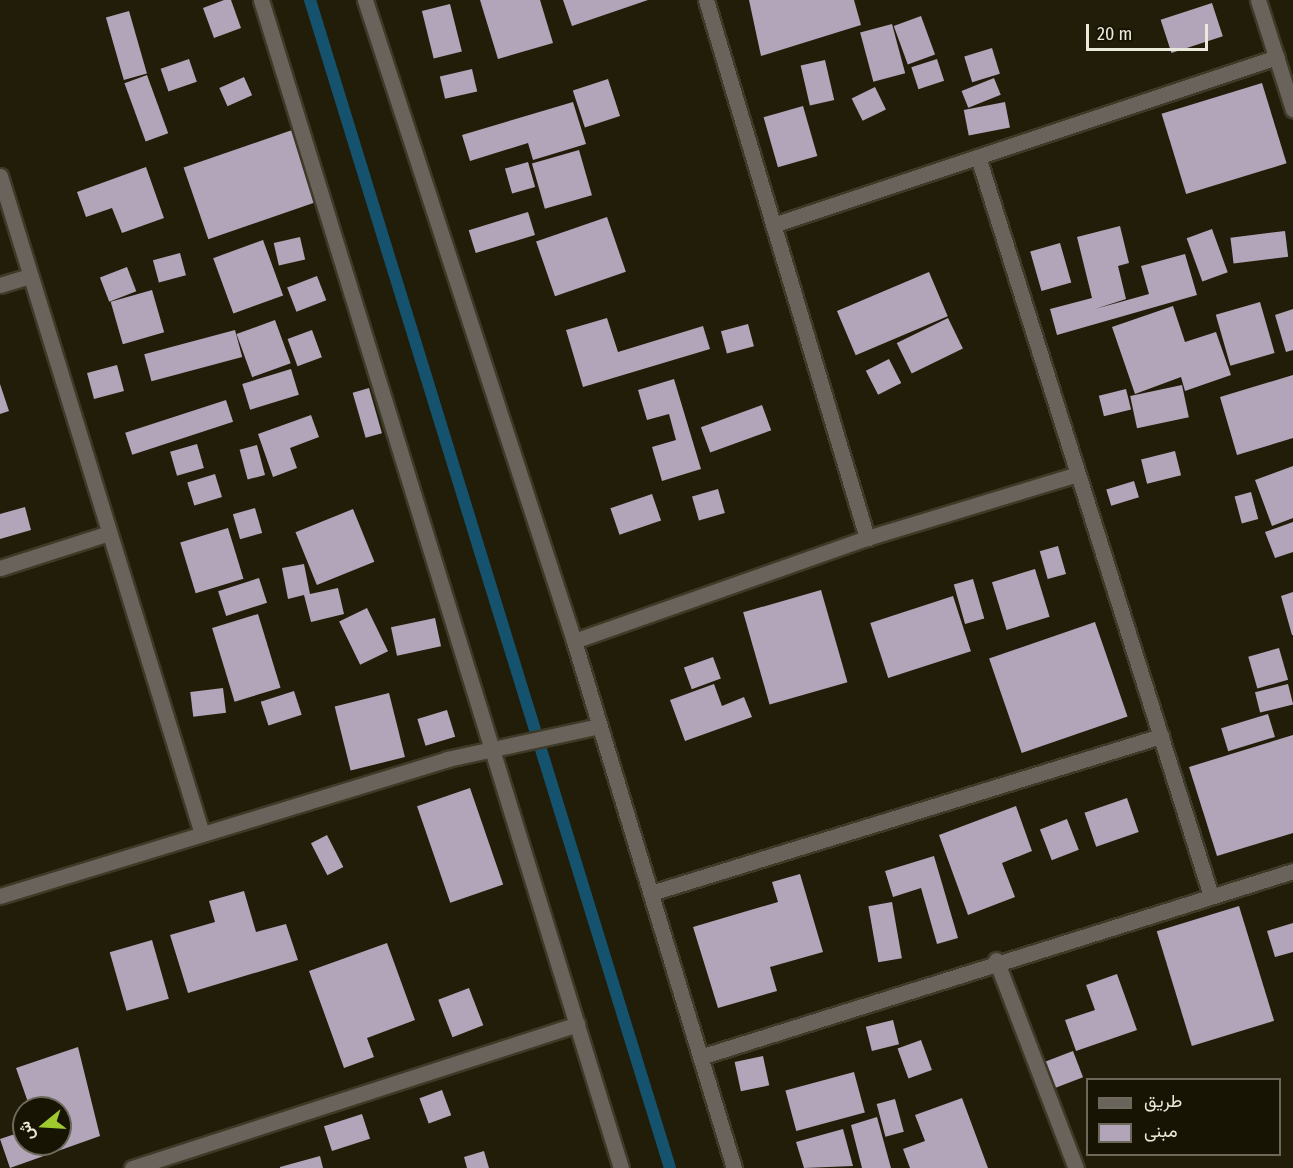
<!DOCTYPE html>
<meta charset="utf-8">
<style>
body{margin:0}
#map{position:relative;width:1293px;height:1168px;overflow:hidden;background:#211d09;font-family:"Fira Sans Condensed",Vazirmatn,sans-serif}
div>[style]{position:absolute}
.stream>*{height:12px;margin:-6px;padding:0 6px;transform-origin:6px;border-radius:6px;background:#15526d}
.building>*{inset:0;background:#b2a5ba;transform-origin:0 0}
.roads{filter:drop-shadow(2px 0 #3d3a27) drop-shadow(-2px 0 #3d3a27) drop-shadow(0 2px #3d3a27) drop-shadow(0 -2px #3d3a27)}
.minor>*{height:15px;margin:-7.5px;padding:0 7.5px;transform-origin:7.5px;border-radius:7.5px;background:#6a635b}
span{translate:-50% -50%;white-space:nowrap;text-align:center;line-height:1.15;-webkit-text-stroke:6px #181403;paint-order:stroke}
.legend{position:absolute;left:1086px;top:1078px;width:195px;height:78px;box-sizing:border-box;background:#181403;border:2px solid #6c695a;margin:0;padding:8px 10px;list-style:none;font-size:18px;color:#ebe9dc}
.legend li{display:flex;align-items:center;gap:12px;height:30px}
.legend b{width:30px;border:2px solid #6c695a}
.north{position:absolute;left:12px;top:1096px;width:60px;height:60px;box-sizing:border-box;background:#181403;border:2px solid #6c695a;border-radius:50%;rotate:252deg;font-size:16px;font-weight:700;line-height:24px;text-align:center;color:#ebe9dc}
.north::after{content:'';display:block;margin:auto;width:21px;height:27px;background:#9eca2e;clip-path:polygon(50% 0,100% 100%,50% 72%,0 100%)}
.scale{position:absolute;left:1086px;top:24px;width:122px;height:27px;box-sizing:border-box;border:3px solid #ebe9dc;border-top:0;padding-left:8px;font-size:18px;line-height:21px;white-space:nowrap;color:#ebe9dc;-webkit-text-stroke:4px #181403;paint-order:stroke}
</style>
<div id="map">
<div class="stream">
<div style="left:310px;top:0;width:1222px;rotate:72.87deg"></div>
</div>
<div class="building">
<div style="clip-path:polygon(224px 0,231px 0,241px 28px,214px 38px,203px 8px)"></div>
<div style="clip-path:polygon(480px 0,540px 0,553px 43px,498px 59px)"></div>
<div style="clip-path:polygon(563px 0,648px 0,572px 26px)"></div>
<div style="clip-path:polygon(749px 0,854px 0,861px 25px,761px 56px)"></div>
<div style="left:1212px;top:3px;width:35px;height:54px;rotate:72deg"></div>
<div style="left:450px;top:4px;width:49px;height:29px;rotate:76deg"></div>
<div style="left:129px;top:11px;width:65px;height:24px;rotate:74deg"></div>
<div style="left:921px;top:16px;width:41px;height:29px;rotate:70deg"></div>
<div style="left:892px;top:24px;width:51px;height:33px;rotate:75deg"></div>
<div style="left:992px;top:48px;width:27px;height:29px;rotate:73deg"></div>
<div style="left:189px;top:59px;width:24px;height:30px;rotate:71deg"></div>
<div style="left:937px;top:59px;width:23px;height:27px;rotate:72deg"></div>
<div style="left:825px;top:60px;width:41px;height:25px;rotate:77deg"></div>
<div style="left:472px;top:69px;width:23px;height:33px;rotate:77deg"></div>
<div style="left:147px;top:75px;width:62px;height:24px;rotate:70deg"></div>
<div style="left:244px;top:77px;width:20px;height:27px;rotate:66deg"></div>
<div style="left:994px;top:78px;width:18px;height:35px;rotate:68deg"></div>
<div style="left:608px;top:79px;width:39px;height:37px;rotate:72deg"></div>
<div style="left:1262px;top:83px;width:84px;height:105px;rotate:73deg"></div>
<div style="left:875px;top:87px;width:25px;height:26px;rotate:64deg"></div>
<div style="clip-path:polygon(573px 102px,586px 144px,533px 160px,528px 143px,470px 161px,462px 135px)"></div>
<div style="left:1005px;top:102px;width:26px;height:42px;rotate:79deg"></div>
<div style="left:803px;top:106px;width:52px;height:41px;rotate:74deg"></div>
<div style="left:298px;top:128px;width:76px;height:121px;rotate:71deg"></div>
<div style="left:579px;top:150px;width:47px;height:49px;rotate:74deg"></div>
<div style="left:528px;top:162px;width:26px;height:24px;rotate:74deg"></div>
<div style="clip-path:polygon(146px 167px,164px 218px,122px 233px,112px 208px,86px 217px,77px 192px)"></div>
<div style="left:528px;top:212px;width:24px;height:62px;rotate:73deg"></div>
<div style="left:607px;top:217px;width:58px;height:75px;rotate:71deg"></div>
<div style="clip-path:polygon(1120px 226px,1129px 263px,1118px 266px,1126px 299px,1095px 309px,1149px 294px,1141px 266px,1185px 254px,1197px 295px,1057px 335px,1050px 309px,1092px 298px,1077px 237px)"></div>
<div style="left:1212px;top:229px;width:46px;height:27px;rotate:70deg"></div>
<div style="left:1285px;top:231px;width:26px;height:55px;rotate:83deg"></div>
<div style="left:300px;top:237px;width:23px;height:27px;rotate:77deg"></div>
<div style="left:263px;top:240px;width:59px;height:53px;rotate:70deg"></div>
<div style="left:1060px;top:243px;width:41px;height:31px;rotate:74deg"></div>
<div style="left:180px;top:253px;width:23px;height:28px;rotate:75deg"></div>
<div style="left:127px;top:267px;width:26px;height:29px;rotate:69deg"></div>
<div style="left:929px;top:272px;width:48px;height:100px;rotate:67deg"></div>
<div style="left:317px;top:276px;width:26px;height:32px;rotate:69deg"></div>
<div style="left:152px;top:290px;width:44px;height:43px;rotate:74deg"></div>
<div style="left:1260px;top:302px;width:53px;height:46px;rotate:74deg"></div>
<div style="clip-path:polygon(1173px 306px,1185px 342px,1216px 332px,1231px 375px,1185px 391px,1181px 377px,1135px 394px,1112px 327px)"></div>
<div style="clip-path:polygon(1293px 309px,1293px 350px,1286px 352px,1275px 315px)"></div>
<div style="clip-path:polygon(607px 318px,618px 352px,703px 326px,710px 349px,583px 387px,566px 330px)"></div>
<div style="left:948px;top:318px;width:34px;height:57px;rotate:64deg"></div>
<div style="left:275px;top:320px;width:46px;height:41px;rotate:70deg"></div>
<div style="left:748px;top:324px;width:23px;height:28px;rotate:75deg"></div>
<div style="left:235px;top:330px;width:28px;height:94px;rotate:75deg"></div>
<div style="left:312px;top:330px;width:29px;height:26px;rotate:70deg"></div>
<div style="left:889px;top:359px;width:27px;height:26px;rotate:63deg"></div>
<div style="left:117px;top:365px;width:27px;height:31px;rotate:75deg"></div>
<div style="left:291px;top:369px;width:27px;height:51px;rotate:73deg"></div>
<div style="clip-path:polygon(1293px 375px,1293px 438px,1237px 455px,1220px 397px)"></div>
<div style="clip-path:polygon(674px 379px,701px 469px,662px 481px,652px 447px,676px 440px,669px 414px,647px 420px,638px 390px)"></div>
<div style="clip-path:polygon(0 384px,9px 411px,0 414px)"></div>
<div style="left:1182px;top:385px;width:33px;height:53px;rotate:78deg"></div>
<div style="left:369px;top:388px;width:47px;height:17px;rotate:74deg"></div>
<div style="left:1126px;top:389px;width:21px;height:28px;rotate:76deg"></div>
<div style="left:226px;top:400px;width:23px;height:106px;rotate:72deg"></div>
<div style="left:762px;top:405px;width:27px;height:65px;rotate:70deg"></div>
<div style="clip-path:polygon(311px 415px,319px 437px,290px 448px,297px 468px,273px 477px,258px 434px)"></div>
<div style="left:197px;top:444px;width:25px;height:28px;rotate:74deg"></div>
<div style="left:257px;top:445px;width:31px;height:18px;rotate:75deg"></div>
<div style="left:1175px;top:451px;width:25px;height:35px;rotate:76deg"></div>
<div style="clip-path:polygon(1293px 466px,1293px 518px,1272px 526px,1255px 480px)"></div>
<div style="left:215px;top:474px;width:24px;height:29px;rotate:73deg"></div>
<div style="left:1134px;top:481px;width:17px;height:29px;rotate:73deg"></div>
<div style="left:718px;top:489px;width:25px;height:27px;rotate:74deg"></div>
<div style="left:1251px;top:492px;width:28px;height:17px;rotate:75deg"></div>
<div style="left:652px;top:494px;width:28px;height:44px;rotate:71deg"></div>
<div style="clip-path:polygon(25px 507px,31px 530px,0 539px,0 514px)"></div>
<div style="left:255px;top:508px;width:26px;height:23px;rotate:74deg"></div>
<div style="left:353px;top:509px;width:57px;height:62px;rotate:68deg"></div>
<div style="clip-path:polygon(1293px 522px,1293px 552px,1275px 558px,1265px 532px)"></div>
<div style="left:228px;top:528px;width:53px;height:50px;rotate:73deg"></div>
<div style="left:1058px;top:546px;width:29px;height:19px;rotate:74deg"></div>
<div style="clip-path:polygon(304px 564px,310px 594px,338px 588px,344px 614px,311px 622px,304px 595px,288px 599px,282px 568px)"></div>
<div style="left:1035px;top:569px;width:50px;height:45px;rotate:73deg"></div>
<div style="left:259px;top:578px;width:26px;height:43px;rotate:72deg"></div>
<div style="left:973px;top:579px;width:41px;height:20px;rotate:74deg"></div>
<div style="left:821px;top:590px;width:96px;height:81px;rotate:74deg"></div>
<div style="clip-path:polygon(1293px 592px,1293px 635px,1292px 635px,1281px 596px)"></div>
<div style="left:953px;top:596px;width:58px;height:87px;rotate:72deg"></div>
<div style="left:367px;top:608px;width:48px;height:31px;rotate:64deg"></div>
<div style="left:258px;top:614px;width:77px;height:48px;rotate:73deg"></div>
<div style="left:435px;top:618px;width:29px;height:45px;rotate:78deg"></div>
<div style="left:1095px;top:622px;width:100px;height:112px;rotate:71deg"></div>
<div style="left:1279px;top:648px;width:33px;height:32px;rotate:74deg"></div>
<div style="left:713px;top:657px;width:23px;height:31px;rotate:70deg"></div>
<div style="clip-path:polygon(714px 684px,722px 706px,744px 697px,752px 717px,685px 741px,670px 700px)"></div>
<div style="left:1288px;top:684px;width:21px;height:34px;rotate:76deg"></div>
<div style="left:223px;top:688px;width:25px;height:33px;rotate:83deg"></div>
<div style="left:294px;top:691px;width:25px;height:35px;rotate:72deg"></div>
<div style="left:389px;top:693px;width:66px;height:56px;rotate:76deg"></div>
<div style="left:447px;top:710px;width:28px;height:31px;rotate:73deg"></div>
<div style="left:1268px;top:714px;width:24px;height:49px;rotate:73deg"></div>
<div style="clip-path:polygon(1293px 735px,1293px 833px,1217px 856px,1189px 767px)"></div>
<div style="left:470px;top:788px;width:102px;height:56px;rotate:71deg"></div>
<div style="left:1127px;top:798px;width:36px;height:45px;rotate:71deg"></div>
<div style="clip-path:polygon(1016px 806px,1032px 851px,1002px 863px,1015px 897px,968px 915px,939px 835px)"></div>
<div style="left:1067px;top:819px;width:33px;height:29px;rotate:69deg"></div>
<div style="left:327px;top:835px;width:36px;height:18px;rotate:63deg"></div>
<div style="clip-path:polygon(934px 856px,958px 938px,937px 944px,921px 888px,893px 897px,885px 871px)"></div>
<div style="clip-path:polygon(800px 874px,823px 952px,770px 967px,777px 991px,718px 1008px,693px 927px,778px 902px,772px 882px)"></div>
<div style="clip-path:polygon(244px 891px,256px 932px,286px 924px,298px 960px,188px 993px,170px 935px,215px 922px,209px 901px)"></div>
<div style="left:892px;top:902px;width:57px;height:24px;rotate:80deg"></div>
<div style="left:1239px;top:906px;width:120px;height:86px;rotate:73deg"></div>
<div style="clip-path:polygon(1293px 923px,1293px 952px,1275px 957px,1267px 931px)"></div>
<div style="left:152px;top:940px;width:61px;height:44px;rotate:74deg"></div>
<div style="clip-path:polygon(387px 943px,415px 1020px,367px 1038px,374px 1057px,344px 1068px,309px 971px)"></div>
<div style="clip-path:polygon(1117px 974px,1137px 1030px,1076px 1051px,1065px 1020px,1095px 1010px,1086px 985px)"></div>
<div style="left:469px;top:988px;width:40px;height:33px;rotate:69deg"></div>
<div style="left:893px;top:1020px;width:25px;height:28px;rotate:76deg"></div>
<div style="left:921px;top:1040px;width:32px;height:25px;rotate:70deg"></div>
<div style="clip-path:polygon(78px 1047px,100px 1136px,10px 1168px,0 1139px,24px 1131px,24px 1144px,60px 1144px,60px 1108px,30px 1108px,16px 1068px)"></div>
<div style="left:1073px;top:1051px;width:28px;height:30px;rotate:69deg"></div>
<div style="left:763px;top:1056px;width:30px;height:29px;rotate:78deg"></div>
<div style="left:854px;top:1072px;width:42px;height:71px;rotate:75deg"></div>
<div style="left:442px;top:1090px;width:27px;height:24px;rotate:70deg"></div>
<div style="clip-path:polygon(962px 1098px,988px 1168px,910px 1168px,903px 1149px,925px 1141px,915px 1115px)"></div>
<div style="left:895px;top:1099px;width:34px;height:19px;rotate:75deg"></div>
<div style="left:362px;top:1114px;width:26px;height:40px;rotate:72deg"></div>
<div style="clip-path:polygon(877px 1117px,891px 1168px,862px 1168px,851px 1125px)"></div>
<div style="clip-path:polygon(843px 1129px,853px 1166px,804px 1168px,796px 1142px)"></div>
<div style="clip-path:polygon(484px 1151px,489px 1168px,467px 1168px,464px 1157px)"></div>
<div style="clip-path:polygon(320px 1156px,323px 1168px,280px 1168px,280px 1167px)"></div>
</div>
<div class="roads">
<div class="minor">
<div style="left:261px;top:0;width:1222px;rotate:72.87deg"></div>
<div style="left:365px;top:0;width:674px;rotate:71.94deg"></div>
<div style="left:574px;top:641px;width:551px;rotate:73.11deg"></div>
<div style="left:706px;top:0;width:562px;rotate:73.34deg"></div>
<div style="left:1258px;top:0;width:115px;rotate:72.3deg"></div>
<div style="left:979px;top:160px;width:772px;rotate:72.5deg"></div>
<div style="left:0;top:176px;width:688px;rotate:72.93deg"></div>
<div style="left:773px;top:225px;width:531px;rotate:-18.43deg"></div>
<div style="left:0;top:285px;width:30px;rotate:-17deg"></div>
<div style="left:0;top:568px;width:111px;rotate:-17.8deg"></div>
<div style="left:574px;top:641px;width:311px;rotate:-19.4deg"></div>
<div style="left:867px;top:538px;width:220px;rotate:-16.9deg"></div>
<div style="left:651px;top:893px;width:534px;rotate:-17.11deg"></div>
<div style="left:0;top:896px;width:468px;rotate:-17deg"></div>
<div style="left:447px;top:759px;width:156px;rotate:-12.2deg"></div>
<div style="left:996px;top:960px;width:223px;rotate:69deg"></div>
<div style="left:700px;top:1057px;width:621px;rotate:-17.41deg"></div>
<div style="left:132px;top:1168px;width:468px;rotate:-17.9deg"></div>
</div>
</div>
<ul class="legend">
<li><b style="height:8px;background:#6a635b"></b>طريق</li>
<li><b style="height:16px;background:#b2a5ba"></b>مبنى</li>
</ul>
<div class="north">ش</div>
<div class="scale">20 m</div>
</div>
